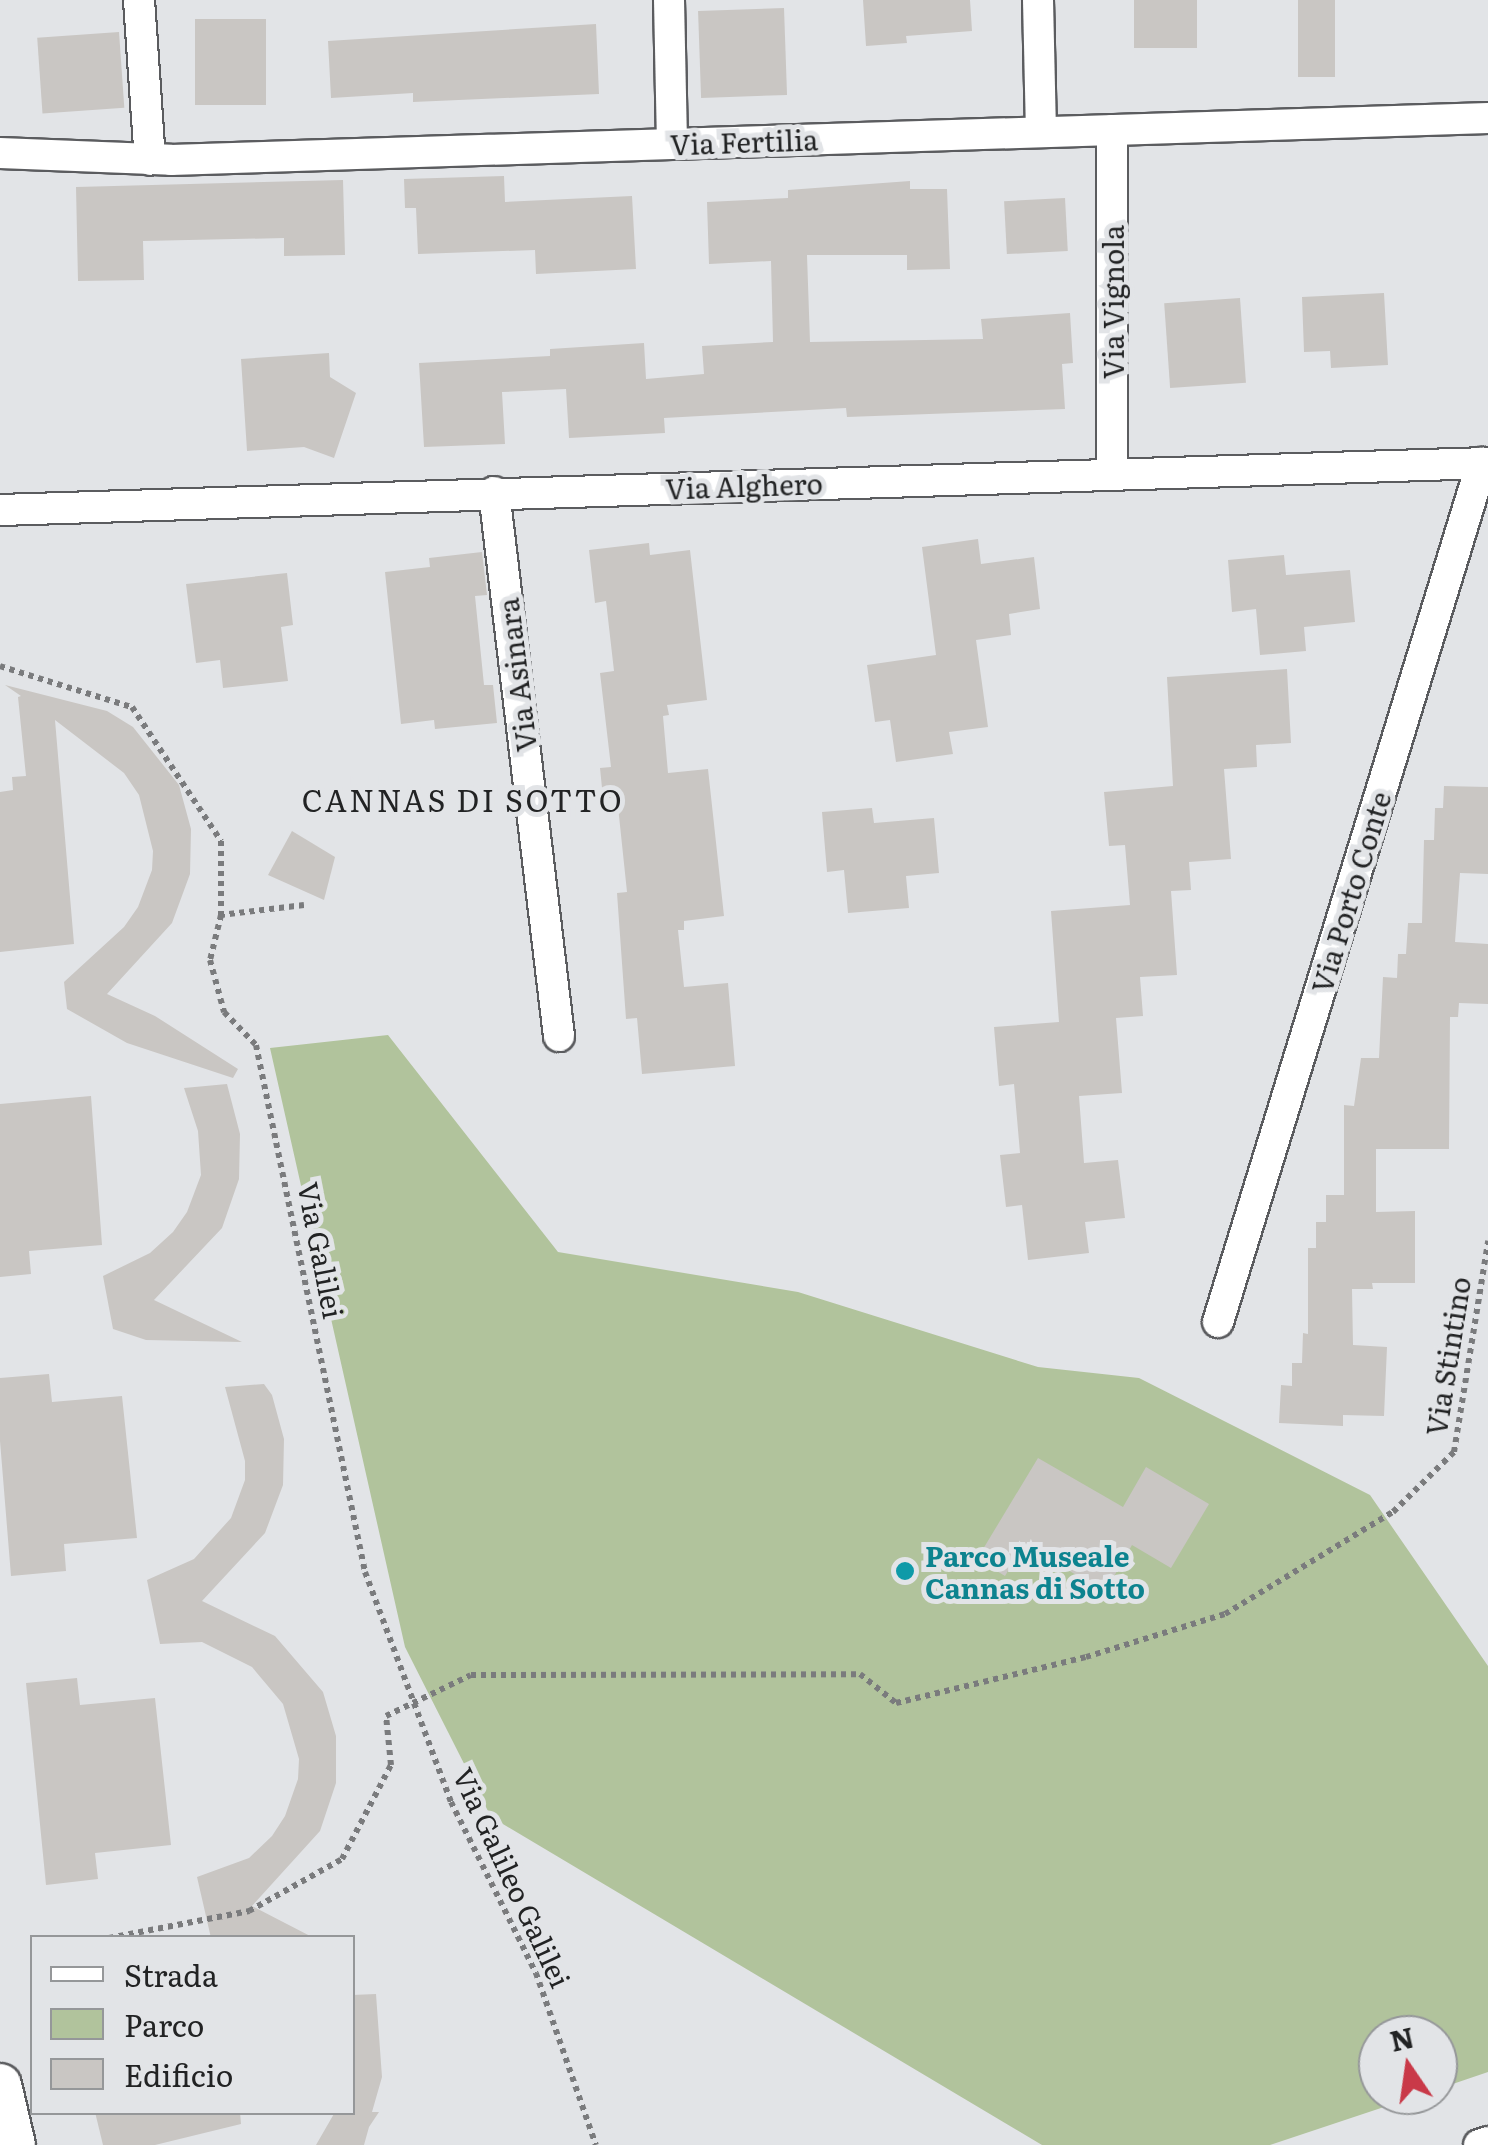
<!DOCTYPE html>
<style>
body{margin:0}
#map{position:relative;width:1488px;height:2145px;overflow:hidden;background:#e2e4e7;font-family:Literata,serif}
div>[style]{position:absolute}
.green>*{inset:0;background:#b1c39c}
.building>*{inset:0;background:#c9c6c3;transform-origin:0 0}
.path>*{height:6px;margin-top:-3px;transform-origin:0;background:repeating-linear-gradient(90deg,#7a7b7d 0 5px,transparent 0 10px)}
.roads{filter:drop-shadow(2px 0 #5b5c5f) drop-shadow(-2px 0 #5b5c5f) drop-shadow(0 2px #5b5c5f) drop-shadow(0 -2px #5b5c5f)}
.street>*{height:30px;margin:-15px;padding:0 15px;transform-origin:15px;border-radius:15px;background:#fff}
.secondary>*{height:42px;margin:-21px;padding:0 21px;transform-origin:21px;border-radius:21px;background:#fff}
.dots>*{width:28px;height:28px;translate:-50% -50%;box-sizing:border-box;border:5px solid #e2e4e7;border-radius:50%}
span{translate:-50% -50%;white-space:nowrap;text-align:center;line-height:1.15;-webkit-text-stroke:10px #e2e4e7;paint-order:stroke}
.street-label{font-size:28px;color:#222324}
.culture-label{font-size:28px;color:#0d838f;font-weight:700}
.left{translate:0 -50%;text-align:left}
.neighbourhood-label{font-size:30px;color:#222324;letter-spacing:2.5px}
.legend{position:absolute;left:30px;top:1935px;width:325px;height:180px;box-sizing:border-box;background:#e2e4e7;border:2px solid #959799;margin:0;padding:12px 18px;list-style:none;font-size:30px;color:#222324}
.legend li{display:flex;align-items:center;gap:20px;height:50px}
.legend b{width:50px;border:2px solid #959799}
.north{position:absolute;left:1358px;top:2015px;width:100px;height:100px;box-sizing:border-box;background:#e2e4e7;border:2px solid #959799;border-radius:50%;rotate:347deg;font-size:28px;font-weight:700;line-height:40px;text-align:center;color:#222324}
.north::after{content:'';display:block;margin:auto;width:35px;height:45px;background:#c93948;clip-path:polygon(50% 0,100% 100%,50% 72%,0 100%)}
</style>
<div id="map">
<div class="green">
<div style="clip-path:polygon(388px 1035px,558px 1252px,798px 1292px,1038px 1367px,1139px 1378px,1370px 1495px,1488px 1666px,1488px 2072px,1438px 2089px,1438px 2035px,1378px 2035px,1378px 2095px,1420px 2095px,1270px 2145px,1042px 2145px,491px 1817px,405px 1647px,270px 1048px)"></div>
</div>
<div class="building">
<div style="clip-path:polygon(863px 0,970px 0,972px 31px,906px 36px,907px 43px,866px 46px)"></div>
<div style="left:1134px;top:0;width:63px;height:48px"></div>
<div style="left:1298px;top:0;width:37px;height:77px"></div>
<div style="left:784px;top:8px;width:87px;height:86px;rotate:88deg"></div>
<div style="left:195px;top:19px;width:71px;height:86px"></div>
<div style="clip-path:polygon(596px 24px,599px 94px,413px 102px,413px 93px,331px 98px,328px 41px)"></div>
<div style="left:119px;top:32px;width:76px;height:82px;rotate:86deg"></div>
<div style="clip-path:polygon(504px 176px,505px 202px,632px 196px,636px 269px,536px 274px,535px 250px,418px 254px,416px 208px,405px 208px,404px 179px)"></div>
<div style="clip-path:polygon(343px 180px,345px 255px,284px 256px,284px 238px,143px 241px,144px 280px,78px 281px,76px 187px)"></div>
<div style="clip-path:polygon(910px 181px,910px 189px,947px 189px,950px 269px,907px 270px,907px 255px,807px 255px,810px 342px,983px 339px,981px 319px,1070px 313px,1073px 363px,1062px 364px,1065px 409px,847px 417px,846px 408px,664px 418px,665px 433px,569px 438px,566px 389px,502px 392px,505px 444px,424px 447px,419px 363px,550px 356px,550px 349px,644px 343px,646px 379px,704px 374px,702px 346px,773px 342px,771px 261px,709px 264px,707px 202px,788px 198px,788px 190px)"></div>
<div style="left:1065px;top:198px;width:53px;height:61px;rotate:87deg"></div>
<div style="clip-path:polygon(1384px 293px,1388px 365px,1331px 368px,1330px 351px,1304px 352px,1302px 297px)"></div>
<div style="left:1240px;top:298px;width:85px;height:76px;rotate:86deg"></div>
<div style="clip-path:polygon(329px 353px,330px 377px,356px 393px,334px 458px,304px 447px,247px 451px,241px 359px)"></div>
<div style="clip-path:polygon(978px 539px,981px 564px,1034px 557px,1040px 609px,1009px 614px,1011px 635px,976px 640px,988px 727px,949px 732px,953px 754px,896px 762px,890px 720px,875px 722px,867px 665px,936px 655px,922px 547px)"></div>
<div style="clip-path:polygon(649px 543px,650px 555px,690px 550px,707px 700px,667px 705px,669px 715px,663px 716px,668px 773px,708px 769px,724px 916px,684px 921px,684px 930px,678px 930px,684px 987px,728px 983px,735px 1066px,642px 1074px,637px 1018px,626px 1019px,617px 893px,627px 892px,617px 797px,603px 798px,600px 768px,611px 767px,600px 673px,614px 671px,606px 601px,595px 603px,589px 550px)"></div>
<div style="clip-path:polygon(482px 552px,487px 595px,475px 596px,484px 685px,493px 685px,497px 723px,435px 729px,434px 720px,401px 724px,385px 572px,430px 567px,429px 558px)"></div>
<div style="clip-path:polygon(1284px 555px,1286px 575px,1350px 570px,1355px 622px,1304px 627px,1306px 651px,1260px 655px,1256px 609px,1232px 612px,1228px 560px)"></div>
<div style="clip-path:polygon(287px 573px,293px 625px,281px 627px,288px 681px,223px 688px,220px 660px,196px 663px,186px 584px)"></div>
<div style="clip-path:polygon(1287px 669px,1291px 743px,1256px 745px,1257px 767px,1224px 769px,1231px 859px,1189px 862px,1191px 890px,1171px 891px,1177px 975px,1140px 977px,1143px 1016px,1116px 1018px,1122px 1093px,1079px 1096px,1084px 1163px,1118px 1160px,1125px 1218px,1085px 1222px,1089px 1253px,1028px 1260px,1022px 1205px,1006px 1207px,1000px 1155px,1020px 1153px,1014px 1084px,999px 1086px,994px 1027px,1059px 1022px,1051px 911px,1130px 905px,1125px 845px,1109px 846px,1104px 792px,1173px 786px,1167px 677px)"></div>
<div style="clip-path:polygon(5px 685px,107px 711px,133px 727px,179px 785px,191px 829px,190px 874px,172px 923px,107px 994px,155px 1016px,238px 1069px,233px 1078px,127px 1043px,67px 1009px,64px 982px,124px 927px,138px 907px,152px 870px,153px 851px,139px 795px,124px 773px,55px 720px,74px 944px,0 952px,0 792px,13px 790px,12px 777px,26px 776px,18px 697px,21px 696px)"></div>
<div style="clip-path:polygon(1444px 786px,1488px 787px,1488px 874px,1460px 873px,1455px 942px,1488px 944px,1488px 1004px,1459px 1003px,1458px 1017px,1450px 1017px,1449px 1149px,1376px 1149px,1376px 1212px,1415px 1211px,1415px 1283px,1372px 1283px,1373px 1289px,1352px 1289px,1353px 1345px,1387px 1347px,1384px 1416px,1343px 1415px,1343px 1426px,1279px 1423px,1281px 1385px,1292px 1386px,1292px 1363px,1302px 1363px,1303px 1333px,1308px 1334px,1308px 1248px,1316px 1248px,1316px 1222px,1326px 1222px,1326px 1195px,1344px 1195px,1344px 1105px,1354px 1106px,1361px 1058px,1379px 1058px,1383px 977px,1397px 978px,1398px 954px,1406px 954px,1408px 923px,1422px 923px,1424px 840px,1434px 840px,1435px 808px,1443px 808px)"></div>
<div style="clip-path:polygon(872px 808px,874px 823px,934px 818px,939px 873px,906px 876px,909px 908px,848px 913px,844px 870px,827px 872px,822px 812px)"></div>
<div style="clip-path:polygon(292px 831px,335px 857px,324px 900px,268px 875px)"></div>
<div style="clip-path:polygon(227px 1084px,240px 1134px,239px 1179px,222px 1228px,154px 1300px,242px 1342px,146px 1340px,113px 1329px,103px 1276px,150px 1253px,173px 1232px,187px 1212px,201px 1175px,198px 1131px,184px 1088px)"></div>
<div style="clip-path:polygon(91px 1096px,102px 1245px,29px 1251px,31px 1274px,0 1277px,0 1104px)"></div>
<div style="clip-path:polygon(49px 1374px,52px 1402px,122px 1396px,137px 1538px,64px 1544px,66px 1571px,11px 1576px,0 1441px,0 1378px)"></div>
<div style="clip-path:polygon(264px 1384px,272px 1395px,284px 1439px,283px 1485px,265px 1533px,202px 1601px,275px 1636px,323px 1692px,336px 1736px,336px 1783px,320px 1831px,252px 1906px,314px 1938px,211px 1938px,197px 1877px,249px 1858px,272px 1836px,285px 1816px,298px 1779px,299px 1759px,283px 1704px,252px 1667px,202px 1642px,160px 1644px,147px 1580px,194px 1559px,231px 1518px,245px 1480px,245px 1461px,225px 1387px)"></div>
<div style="clip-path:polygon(1038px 1458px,1123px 1507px,1146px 1467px,1209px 1504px,1171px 1568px,1132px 1545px,1105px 1592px,1024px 1544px,1005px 1576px,977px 1559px)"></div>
<div style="clip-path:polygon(77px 1678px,80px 1705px,155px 1698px,171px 1845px,95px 1853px,98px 1879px,46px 1885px,26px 1683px)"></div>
<div style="clip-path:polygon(376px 1994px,382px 2077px,372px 2112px,379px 2112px,369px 2127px,364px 2145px,316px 2145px,335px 2112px,352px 2112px,352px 1995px)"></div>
<div style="clip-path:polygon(95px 2112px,240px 2112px,241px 2124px,155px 2145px,103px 2145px)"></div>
</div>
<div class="path">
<div style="left:0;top:666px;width:138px;rotate:17.3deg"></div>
<div style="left:132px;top:707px;width:161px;rotate:56.4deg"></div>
<div style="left:221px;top:841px;width:74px;rotate:90deg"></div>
<div style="left:304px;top:905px;width:84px;rotate:173.1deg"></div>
<div style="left:221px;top:915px;width:46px;rotate:103.7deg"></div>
<div style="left:210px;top:960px;width:54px;rotate:74.9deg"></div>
<div style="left:224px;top:1012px;width:46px;rotate:45.9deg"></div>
<div style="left:256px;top:1045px;width:538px;rotate:78.31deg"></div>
<div style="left:365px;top:1572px;width:246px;rotate:69.5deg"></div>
<div style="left:451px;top:1802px;width:191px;rotate:63.6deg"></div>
<div style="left:536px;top:1973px;width:182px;rotate:70.8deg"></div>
<div style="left:109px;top:1938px;width:143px;rotate:-10.9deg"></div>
<div style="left:249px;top:1911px;width:107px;rotate:-29.2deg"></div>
<div style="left:342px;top:1859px;width:106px;rotate:-62.5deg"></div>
<div style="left:391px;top:1765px;width:49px;rotate:-95.8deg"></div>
<div style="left:386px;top:1716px;width:94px;rotate:-25.8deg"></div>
<div style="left:471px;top:1675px;width:389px;rotate:-0.1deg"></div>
<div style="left:860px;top:1674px;width:46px;rotate:38.9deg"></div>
<div style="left:896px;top:1703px;width:195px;rotate:-13.6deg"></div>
<div style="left:1086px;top:1657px;width:145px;rotate:-17.2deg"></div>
<div style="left:1225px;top:1614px;width:197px;rotate:-31.3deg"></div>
<div style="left:1393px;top:1512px;width:86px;rotate:-44.5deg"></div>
<div style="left:1454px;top:1452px;width:214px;rotate:-80.8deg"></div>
</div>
<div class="roads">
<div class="street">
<div style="left:139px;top:0;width:160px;rotate:86.1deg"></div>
<div style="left:669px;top:0;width:143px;rotate:88.8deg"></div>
<div style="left:1038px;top:0;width:132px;rotate:88.7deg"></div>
<div style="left:0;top:153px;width:171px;rotate:2.3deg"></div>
<div style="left:171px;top:160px;width:1318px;rotate:-1.83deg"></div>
<div style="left:1112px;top:475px;width:345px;rotate:-90deg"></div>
<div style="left:494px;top:492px;width:548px;rotate:83.19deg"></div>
<div style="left:0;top:510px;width:1489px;rotate:-1.81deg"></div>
<div style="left:1218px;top:1322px;width:899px;rotate:-72.92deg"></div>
<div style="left:1479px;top:2145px;width:9px;rotate:-18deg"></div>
</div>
<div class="secondary">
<div style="left:0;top:2085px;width:62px;rotate:76.9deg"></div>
</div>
</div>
<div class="dots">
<div style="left:905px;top:1571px;background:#0f9aa8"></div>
</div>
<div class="street-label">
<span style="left:744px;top:141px;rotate:-2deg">Via Fertilia</span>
<span style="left:1112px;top:302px;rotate:-90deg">Via Vignola</span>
<span style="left:744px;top:485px;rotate:-2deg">Via Alghero</span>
<span style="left:516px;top:675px;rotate:-97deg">Via Asinara</span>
<span style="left:1350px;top:892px;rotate:-73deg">Via Porto Conte</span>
<span style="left:322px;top:1250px;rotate:79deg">Via Galilei</span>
<span style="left:1447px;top:1356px;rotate:-81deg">Via Stintino</span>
<span style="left:513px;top:1877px;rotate:65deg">Via Galileo Galilei</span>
</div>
<div class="culture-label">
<span class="left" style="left:925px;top:1571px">Parco Museale<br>Cannas di Sotto</span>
</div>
<div class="neighbourhood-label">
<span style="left:463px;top:799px">CANNAS DI SOTTO</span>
</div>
<ul class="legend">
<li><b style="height:12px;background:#fff"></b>Strada</li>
<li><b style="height:28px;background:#b1c39c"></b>Parco</li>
<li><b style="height:28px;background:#c9c6c3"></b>Edificio</li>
</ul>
<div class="north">N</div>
</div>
